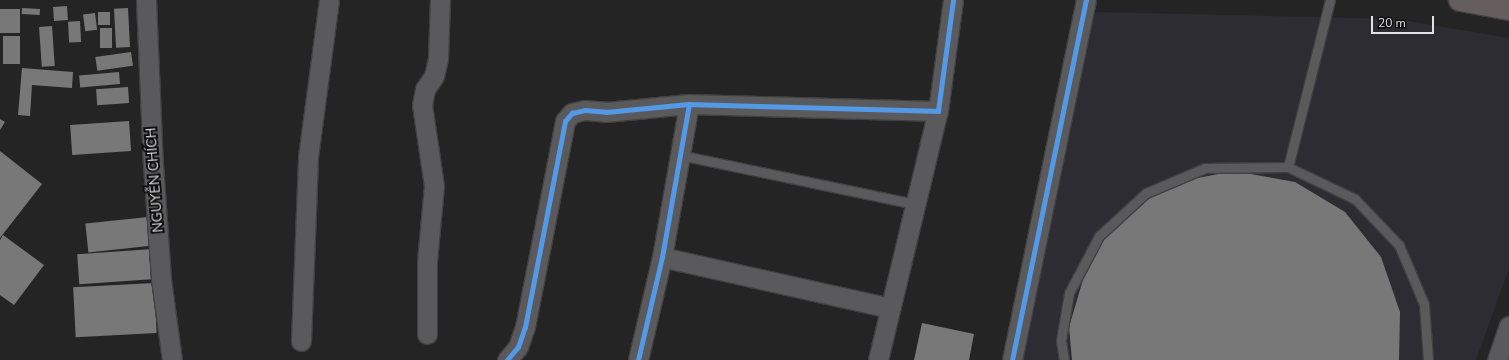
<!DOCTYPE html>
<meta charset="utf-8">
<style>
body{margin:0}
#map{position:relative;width:1509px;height:360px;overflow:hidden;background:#242425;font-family:"Nunito Sans",sans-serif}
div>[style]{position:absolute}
.built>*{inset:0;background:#2e2c33}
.building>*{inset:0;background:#787879;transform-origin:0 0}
.roads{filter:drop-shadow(1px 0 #404041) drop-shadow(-1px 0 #404041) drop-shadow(0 1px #404041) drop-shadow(0 -1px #404041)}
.lane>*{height:9px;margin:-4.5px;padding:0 4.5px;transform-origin:4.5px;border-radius:4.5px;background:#5a595b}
.street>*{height:19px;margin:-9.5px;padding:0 9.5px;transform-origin:9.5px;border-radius:9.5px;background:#5a595b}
.primary>*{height:22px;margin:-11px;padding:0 11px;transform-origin:11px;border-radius:11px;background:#665e5e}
.cycleway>*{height:5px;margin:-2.5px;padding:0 2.5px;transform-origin:2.5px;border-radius:2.5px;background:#5399e6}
span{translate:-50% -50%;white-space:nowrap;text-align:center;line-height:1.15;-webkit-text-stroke:4px #0d0d0e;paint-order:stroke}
.street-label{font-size:14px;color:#e2e1e3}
.scale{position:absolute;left:1371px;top:16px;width:63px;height:18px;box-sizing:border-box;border:2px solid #e2e1e3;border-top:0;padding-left:5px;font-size:12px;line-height:14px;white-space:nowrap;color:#e2e1e3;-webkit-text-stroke:3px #0d0d0e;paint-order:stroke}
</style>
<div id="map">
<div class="built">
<div style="clip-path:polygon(1095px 12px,1397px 19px,1509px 38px,1509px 268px,1476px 360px,1020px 360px)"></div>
</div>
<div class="building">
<div style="left:67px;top:6px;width:14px;height:14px;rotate:86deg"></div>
<div style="left:22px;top:8px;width:18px;height:6px;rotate:3deg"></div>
<div style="left:128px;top:8px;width:39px;height:14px;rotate:87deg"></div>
<div style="left:0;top:9px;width:20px;height:24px"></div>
<div style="left:98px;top:12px;width:12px;height:13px"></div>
<div style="left:95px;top:13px;width:17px;height:12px;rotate:83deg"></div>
<div style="left:80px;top:21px;width:21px;height:12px;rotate:87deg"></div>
<div style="left:52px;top:26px;width:40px;height:13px;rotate:86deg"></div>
<div style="left:100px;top:28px;width:12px;height:20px"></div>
<div style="left:3px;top:36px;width:17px;height:28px"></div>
<div style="left:131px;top:52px;width:14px;height:36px;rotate:82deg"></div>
<div style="clip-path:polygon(22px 68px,73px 72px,72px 88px,32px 85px,30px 116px,18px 115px)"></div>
<div style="left:119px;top:72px;width:12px;height:40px;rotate:85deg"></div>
<div style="left:128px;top:87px;width:16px;height:32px;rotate:86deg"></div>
<div style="clip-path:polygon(0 119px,5px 122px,0 130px)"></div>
<div style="left:129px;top:121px;width:30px;height:59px;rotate:86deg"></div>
<div style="clip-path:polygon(0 151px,42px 184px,0 238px)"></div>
<div style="clip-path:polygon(1234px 171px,1295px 182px,1345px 212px,1381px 257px,1400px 312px,1399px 360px,1072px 360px,1069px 327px,1090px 256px,1127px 211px,1177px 182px)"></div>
<div style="left:148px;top:217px;width:29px;height:63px;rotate:84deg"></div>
<div style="clip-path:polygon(3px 235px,44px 265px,14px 305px,0 295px,0 240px)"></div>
<div style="left:153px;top:249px;width:30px;height:76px;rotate:86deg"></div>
<div style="left:154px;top:283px;width:50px;height:81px;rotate:87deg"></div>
<div style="clip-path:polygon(922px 323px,974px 334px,969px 360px,914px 360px)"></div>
</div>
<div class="roads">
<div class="lane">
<div style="left:680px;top:155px;width:240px;rotate:11.8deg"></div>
<div style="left:1288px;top:167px;width:172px;rotate:-75.9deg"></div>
<div style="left:1064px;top:360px;width:20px;rotate:-99deg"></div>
<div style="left:1061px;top:340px;width:48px;rotate:-80.3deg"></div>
<div style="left:1069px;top:293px;width:64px;rotate:-62.2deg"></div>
<div style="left:1099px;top:236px;width:64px;rotate:-42.5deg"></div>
<div style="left:1146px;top:193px;width:64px;rotate:-23deg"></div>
<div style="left:1205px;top:168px;width:83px;rotate:-0.7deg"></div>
<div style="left:1288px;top:167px;width:74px;rotate:25.5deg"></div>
<div style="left:1355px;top:199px;width:64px;rotate:46.3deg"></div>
<div style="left:1399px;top:245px;width:64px;rotate:67deg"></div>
<div style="left:1424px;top:304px;width:56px;rotate:85.9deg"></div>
</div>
<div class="street">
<div style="left:146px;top:0;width:164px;rotate:87.6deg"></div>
<div style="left:153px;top:164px;width:115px;rotate:86deg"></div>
<div style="left:161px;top:279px;width:82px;rotate:82.3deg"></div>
<div style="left:662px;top:257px;width:234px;rotate:12.6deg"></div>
<div style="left:427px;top:334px;width:73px;rotate:-90deg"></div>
<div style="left:427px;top:261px;width:75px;rotate:-84.7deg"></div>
<div style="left:434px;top:186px;width:82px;rotate:-98.4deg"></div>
<div style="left:422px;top:105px;width:16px;rotate:-79deg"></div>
<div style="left:425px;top:89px;width:16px;rotate:-55deg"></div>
<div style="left:434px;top:76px;width:17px;rotate:-77deg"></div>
<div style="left:438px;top:59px;width:59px;rotate:-88.1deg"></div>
<div style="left:301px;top:341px;width:184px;rotate:-87.8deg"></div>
<div style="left:308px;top:157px;width:158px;rotate:-82.4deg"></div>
<div style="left:507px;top:360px;width:17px;rotate:-50deg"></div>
<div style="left:518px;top:347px;width:21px;rotate:-71deg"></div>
<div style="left:525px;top:327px;width:210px;rotate:-79deg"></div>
<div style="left:565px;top:121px;width:11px;rotate:-49deg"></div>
<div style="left:572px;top:113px;width:13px;rotate:-13deg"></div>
<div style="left:585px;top:110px;width:21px;rotate:5deg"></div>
<div style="left:606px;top:112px;width:83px;rotate:-5.5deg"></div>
<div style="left:638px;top:360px;width:106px;rotate:-76.9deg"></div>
<div style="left:662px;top:257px;width:155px;rotate:-80deg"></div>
<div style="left:689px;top:104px;width:249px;rotate:1.6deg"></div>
<div style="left:938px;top:111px;width:112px;rotate:-82.3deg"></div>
<div style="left:878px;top:360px;width:256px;rotate:-76.5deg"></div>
<div style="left:1012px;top:360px;width:368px;rotate:-78.4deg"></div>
<div style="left:1497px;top:360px;width:36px;rotate:-71deg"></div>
</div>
<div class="primary">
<div style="left:1460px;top:0;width:50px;rotate:10.4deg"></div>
</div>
</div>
<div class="cycleway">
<div style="left:507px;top:360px;width:17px;rotate:-50deg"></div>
<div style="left:518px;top:347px;width:21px;rotate:-71deg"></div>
<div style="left:525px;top:327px;width:210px;rotate:-79deg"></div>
<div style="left:565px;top:121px;width:11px;rotate:-49deg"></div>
<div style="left:572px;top:113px;width:13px;rotate:-13deg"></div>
<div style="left:585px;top:110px;width:21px;rotate:5deg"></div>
<div style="left:606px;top:112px;width:83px;rotate:-5.5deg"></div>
<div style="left:638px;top:360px;width:106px;rotate:-76.9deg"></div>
<div style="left:662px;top:257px;width:155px;rotate:-80deg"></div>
<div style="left:689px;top:104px;width:249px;rotate:1.6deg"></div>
<div style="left:938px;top:111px;width:112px;rotate:-82.3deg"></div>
<div style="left:1012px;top:360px;width:368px;rotate:-78.4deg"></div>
</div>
<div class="street-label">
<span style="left:155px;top:180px;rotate:-94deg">NGUYỄN CHÍCH</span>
</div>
<div class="scale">20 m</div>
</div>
